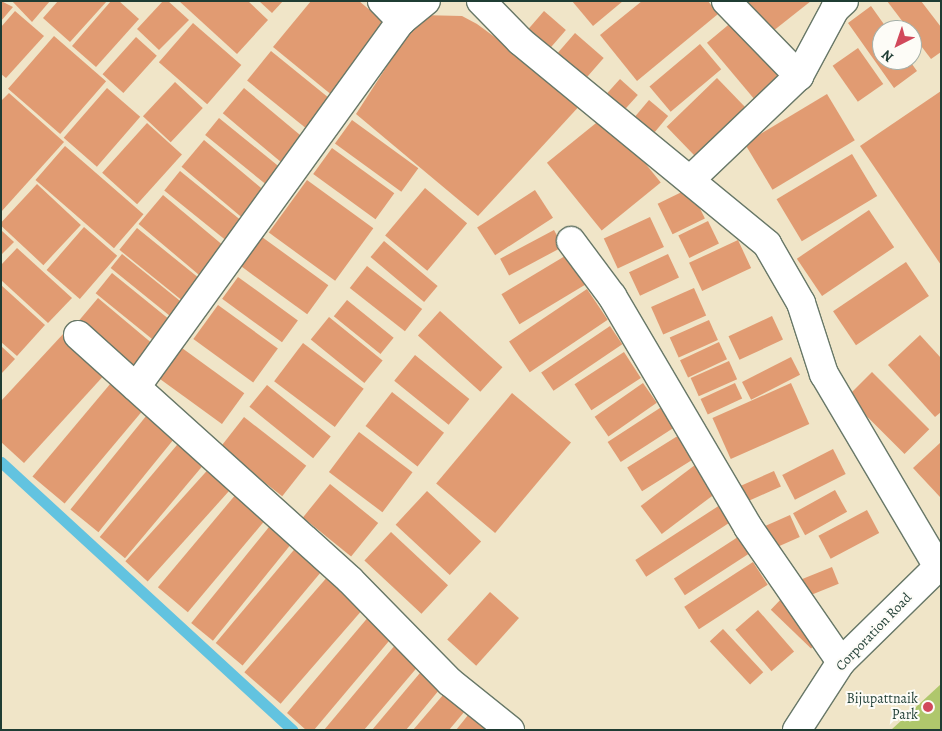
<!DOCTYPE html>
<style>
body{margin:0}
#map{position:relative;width:942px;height:731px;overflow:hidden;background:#f0e5c8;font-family:Alegreya,serif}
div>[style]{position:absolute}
.green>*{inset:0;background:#afc76c}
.stream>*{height:11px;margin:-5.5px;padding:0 5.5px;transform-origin:5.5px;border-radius:5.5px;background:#62c3e0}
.building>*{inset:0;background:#e19b72;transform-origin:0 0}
.roads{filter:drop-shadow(1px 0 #687868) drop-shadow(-1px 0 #687868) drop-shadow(0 1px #687868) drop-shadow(0 -1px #687868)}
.minor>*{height:28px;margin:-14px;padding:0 14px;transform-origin:14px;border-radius:14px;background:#fff}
.tertiary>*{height:28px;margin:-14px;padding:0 14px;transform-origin:14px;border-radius:14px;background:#fff}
.dots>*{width:14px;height:14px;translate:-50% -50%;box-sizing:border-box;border:2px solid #fdfcf7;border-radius:50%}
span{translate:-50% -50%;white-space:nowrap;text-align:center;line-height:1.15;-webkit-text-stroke:4px #fdfcf7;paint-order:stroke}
.street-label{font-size:14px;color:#1f3d34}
.poi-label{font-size:14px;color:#1f3d34}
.right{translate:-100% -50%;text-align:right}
.frame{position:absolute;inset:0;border:2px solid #1f3d34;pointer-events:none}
.north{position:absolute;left:872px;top:20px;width:50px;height:50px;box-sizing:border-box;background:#fdfcf7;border:1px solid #a4b0a9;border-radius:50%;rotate:221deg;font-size:14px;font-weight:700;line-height:20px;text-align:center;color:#1f3d34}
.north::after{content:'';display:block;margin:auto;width:18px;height:22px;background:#d1495b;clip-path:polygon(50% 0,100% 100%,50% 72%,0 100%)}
</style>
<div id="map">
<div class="green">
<div style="clip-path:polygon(941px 684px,941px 730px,891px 730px)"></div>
</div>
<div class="stream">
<div style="left:1px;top:462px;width:396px;rotate:42.6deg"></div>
</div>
<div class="building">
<div style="clip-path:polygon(1px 1px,13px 7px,1px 21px)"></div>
<div style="clip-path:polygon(12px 1px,50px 1px,32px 22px)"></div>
<div style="clip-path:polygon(58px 1px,107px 1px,70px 42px,43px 18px)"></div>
<div style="clip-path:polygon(111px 1px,119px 1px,139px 19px,96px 67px,72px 46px)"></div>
<div style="clip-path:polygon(163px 1px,168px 1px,189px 20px,159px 50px,137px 29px)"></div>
<div style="clip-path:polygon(179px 1px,248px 1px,268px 20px,237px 54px)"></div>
<div style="clip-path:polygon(259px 1px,283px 1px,272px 13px)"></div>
<div style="clip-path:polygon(311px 1px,359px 1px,390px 27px,333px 96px,273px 47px)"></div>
<div style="clip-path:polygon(572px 1px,623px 1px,593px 26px)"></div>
<div style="clip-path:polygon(642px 1px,708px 1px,718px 14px,637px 81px,600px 35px)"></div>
<div style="clip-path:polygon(750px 1px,811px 1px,768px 35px,745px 5px)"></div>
<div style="clip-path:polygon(887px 1px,921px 1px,941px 27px,941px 52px,931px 59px)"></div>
<div style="clip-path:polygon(871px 6px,888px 30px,882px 30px,882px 60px,909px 60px,917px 71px,894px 88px,848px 23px)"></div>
<div style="clip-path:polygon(15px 11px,44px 36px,6px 78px,1px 74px,1px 27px)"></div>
<div style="left:544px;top:11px;width:29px;height:35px;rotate:41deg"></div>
<div style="clip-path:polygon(420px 15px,462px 16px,477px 24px,583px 102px,478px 216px,356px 114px)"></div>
<div style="left:733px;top:21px;width:79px;height:34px;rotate:50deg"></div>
<div style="left:193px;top:23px;width:64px;height:52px;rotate:41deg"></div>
<div style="left:575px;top:33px;width:38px;height:35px;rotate:41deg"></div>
<div style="left:54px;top:36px;width:69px;height:70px;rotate:41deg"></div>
<div style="left:136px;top:37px;width:28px;height:50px;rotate:42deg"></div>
<div style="left:700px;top:44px;width:33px;height:66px;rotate:50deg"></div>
<div style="left:858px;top:48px;width:44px;height:31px;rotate:55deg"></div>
<div style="left:271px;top:51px;width:77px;height:38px;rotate:39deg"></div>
<div style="left:717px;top:78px;width:47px;height:70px;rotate:46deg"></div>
<div style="left:620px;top:79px;width:24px;height:32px;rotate:42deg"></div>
<div style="left:175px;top:82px;width:38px;height:47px;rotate:43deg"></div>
<div style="left:107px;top:88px;width:44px;height:66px;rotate:41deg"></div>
<div style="left:244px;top:88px;width:81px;height:33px;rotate:40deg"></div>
<div style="clip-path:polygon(941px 91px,941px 265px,860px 146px)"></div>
<div style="clip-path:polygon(9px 93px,64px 142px,1px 212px,1px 101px)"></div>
<div style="left:827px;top:94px;width:54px;height:96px;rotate:59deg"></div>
<div style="left:649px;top:100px;width:25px;height:36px;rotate:40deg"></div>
<div style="left:606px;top:115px;width:87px;height:76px;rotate:51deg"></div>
<div style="left:219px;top:118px;width:85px;height:22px;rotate:39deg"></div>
<div style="left:352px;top:120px;width:82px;height:29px;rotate:36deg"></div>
<div style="left:147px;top:123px;width:47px;height:67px;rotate:42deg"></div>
<div style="left:204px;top:140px;width:82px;height:35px;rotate:40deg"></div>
<div style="left:65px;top:146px;width:104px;height:45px;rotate:41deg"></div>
<div style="left:332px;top:148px;width:77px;height:32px;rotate:36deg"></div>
<div style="left:852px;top:154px;width:49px;height:88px;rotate:59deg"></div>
<div style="left:180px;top:171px;width:80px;height:25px;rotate:39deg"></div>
<div style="left:307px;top:180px;width:82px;height:65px;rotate:36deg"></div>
<div style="left:37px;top:184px;width:60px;height:55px;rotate:43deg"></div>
<div style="left:425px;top:188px;width:55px;height:62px;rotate:40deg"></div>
<div style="left:690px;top:188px;width:34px;height:36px;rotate:64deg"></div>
<div style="left:535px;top:190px;width:33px;height:69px;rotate:57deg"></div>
<div style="left:163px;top:195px;width:81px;height:38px;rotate:40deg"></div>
<div style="left:869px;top:210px;width:45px;height:87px;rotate:56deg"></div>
<div style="left:650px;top:217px;width:33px;height:51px;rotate:65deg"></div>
<div style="left:708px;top:221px;width:25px;height:33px;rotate:64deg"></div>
<div style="left:84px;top:227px;width:44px;height:57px;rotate:41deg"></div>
<div style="left:137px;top:228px;width:80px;height:28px;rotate:39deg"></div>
<div style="clip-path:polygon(1px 230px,14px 242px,1px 255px)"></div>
<div style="left:554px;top:230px;width:19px;height:61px;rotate:62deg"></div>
<div style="left:262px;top:237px;width:82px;height:36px;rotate:36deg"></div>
<div style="left:738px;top:240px;width:31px;height:54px;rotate:65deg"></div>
<div style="left:384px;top:241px;width:70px;height:21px;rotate:40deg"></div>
<div style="clip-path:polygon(17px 248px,72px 298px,48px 323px,1px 280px,1px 265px)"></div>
<div style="left:570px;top:253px;width:35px;height:80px;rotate:59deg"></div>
<div style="left:122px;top:254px;width:76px;height:18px;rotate:39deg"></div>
<div style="left:668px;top:254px;width:26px;height:43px;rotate:65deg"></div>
<div style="left:906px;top:262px;width:41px;height:88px;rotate:56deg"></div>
<div style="left:367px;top:266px;width:70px;height:28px;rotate:38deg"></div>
<div style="left:112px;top:273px;width:79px;height:26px;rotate:39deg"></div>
<div style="left:238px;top:277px;width:74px;height:27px;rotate:36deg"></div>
<div style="clip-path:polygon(1px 285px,45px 325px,17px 356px,1px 342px)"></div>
<div style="left:694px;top:288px;width:30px;height:47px;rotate:66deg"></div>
<div style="left:587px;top:289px;width:37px;height:94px;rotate:56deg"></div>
<div style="left:98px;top:298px;width:70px;height:38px;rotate:40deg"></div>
<div style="left:347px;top:300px;width:60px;height:21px;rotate:39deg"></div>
<div style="left:218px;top:305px;width:74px;height:42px;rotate:36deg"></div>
<div style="left:440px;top:311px;width:84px;height:33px;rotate:42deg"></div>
<div style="left:772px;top:316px;width:26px;height:48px;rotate:65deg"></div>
<div style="left:329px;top:317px;width:69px;height:29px;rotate:39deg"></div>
<div style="left:709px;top:320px;width:22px;height:43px;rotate:66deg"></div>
<div style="left:610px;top:326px;width:22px;height:83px;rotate:56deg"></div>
<div style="clip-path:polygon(64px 333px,107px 372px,24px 463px,1px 442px,1px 401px)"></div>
<div style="clip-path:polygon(920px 335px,941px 358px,941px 412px,935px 417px,888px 365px)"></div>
<div style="left:719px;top:342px;width:19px;height:43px;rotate:65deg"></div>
<div style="left:303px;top:343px;width:76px;height:48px;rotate:37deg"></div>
<div style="clip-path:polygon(1px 346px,15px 359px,1px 374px)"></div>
<div style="left:182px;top:348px;width:77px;height:38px;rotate:36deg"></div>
<div style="left:624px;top:352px;width:31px;height:59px;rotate:57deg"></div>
<div style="left:415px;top:355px;width:70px;height:33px;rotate:39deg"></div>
<div style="left:791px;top:357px;width:20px;height:55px;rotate:63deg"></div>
<div style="left:729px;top:361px;width:20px;height:42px;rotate:66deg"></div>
<div style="left:872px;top:372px;width:81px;height:35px;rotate:45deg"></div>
<div style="left:116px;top:377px;width:42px;height:130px;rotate:40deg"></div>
<div style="left:643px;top:383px;width:24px;height:59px;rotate:55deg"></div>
<div style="left:735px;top:383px;width:17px;height:38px;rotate:65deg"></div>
<div style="left:791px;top:383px;width:45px;height:86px;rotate:66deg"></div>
<div style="left:267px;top:385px;width:82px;height:28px;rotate:39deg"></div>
<div style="left:392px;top:392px;width:66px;height:43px;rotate:38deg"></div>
<div style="left:512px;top:393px;width:77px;height:118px;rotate:40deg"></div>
<div style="left:663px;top:406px;width:24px;height:66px;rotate:57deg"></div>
<div style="left:151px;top:410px;width:36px;height:128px;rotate:39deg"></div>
<div style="left:244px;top:417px;width:79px;height:39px;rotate:38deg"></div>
<div style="left:359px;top:432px;width:67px;height:50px;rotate:37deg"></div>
<div style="left:684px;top:432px;width:28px;height:67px;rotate:58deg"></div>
<div style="left:182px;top:439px;width:33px;height:128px;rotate:40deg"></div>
<div style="clip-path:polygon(941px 442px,941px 496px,940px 497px,913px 468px)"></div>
<div style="left:833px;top:449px;width:28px;height:57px;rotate:63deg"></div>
<div style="left:213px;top:464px;width:30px;height:131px;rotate:42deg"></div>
<div style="left:695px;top:465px;width:35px;height:68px;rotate:53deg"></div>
<div style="left:774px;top:471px;width:17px;height:43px;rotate:66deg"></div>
<div style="left:330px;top:484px;width:62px;height:43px;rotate:39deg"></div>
<div style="left:835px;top:490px;width:25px;height:48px;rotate:61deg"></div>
<div style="left:427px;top:491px;width:74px;height:46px;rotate:43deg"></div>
<div style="left:237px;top:493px;width:39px;height:123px;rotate:40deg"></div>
<div style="left:720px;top:505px;width:20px;height:101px;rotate:57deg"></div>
<div style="left:867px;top:510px;width:26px;height:55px;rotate:62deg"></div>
<div style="left:790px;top:515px;width:24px;height:29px;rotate:66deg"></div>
<div style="left:273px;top:522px;width:28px;height:130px;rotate:39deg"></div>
<div style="left:391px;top:532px;width:78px;height:39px;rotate:43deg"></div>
<div style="left:741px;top:535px;width:20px;height:80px;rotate:57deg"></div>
<div style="left:298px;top:545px;width:35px;height:128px;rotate:40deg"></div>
<div style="left:753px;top:562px;width:27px;height:82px;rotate:57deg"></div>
<div style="left:832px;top:567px;width:18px;height:34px;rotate:68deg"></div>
<div style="left:329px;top:575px;width:48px;height:129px;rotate:41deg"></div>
<div style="left:490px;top:592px;width:39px;height:64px;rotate:42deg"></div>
<div style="left:784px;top:596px;width:56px;height:19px;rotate:44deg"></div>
<div style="left:758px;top:610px;width:55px;height:30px;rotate:49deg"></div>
<div style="clip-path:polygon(370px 615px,394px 635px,314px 730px,306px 730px,287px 713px)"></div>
<div style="left:723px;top:629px;width:59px;height:18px;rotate:47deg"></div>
<div style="clip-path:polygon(396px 644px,420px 664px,364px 730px,324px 730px)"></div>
<div style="clip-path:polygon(425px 667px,444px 684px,406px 730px,372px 730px)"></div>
<div style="clip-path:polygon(449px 688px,470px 705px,449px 730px,413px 730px)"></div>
<div style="clip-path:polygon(473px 709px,491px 730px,456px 730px)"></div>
</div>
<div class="roads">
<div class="minor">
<div style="left:382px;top:1px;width:28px;rotate:46deg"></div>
<div style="left:401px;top:21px;width:32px;rotate:-39deg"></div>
<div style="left:481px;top:1px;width:56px;rotate:45.7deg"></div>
<div style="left:520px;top:41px;width:320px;rotate:39.4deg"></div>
<div style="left:767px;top:244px;width:68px;rotate:60deg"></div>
<div style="left:801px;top:303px;width:75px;rotate:72.1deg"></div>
<div style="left:824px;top:374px;width:224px;rotate:59.4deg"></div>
<div style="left:726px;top:1px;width:105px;rotate:45.8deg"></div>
<div style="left:690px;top:180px;width:151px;rotate:-43.7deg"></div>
<div style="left:799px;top:76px;width:76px;rotate:-61.8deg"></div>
<div style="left:835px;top:9px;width:12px;rotate:-42deg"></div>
<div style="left:571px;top:241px;width:69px;rotate:53.3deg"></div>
<div style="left:612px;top:296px;width:268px;rotate:59.5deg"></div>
<div style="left:748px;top:527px;width:164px;rotate:55.4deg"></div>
<div style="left:78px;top:335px;width:366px;rotate:42deg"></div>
<div style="left:350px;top:580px;width:143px;rotate:45.6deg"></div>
<div style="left:450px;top:682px;width:77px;rotate:38.7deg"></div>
<div style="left:136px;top:387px;width:452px;rotate:-54.1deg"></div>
</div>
<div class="tertiary">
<div style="left:797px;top:730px;width:81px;rotate:-57.1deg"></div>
<div style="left:841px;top:662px;width:140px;rotate:-44.4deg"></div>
</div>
</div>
<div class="dots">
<div style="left:928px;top:707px;background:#d1495b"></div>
</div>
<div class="street-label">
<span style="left:874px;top:632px;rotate:-46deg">Corporation Road</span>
</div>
<div class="poi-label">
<span class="right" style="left:918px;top:707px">Bijupattnaik<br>Park</span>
</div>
<div class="frame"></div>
<div class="north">N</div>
</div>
